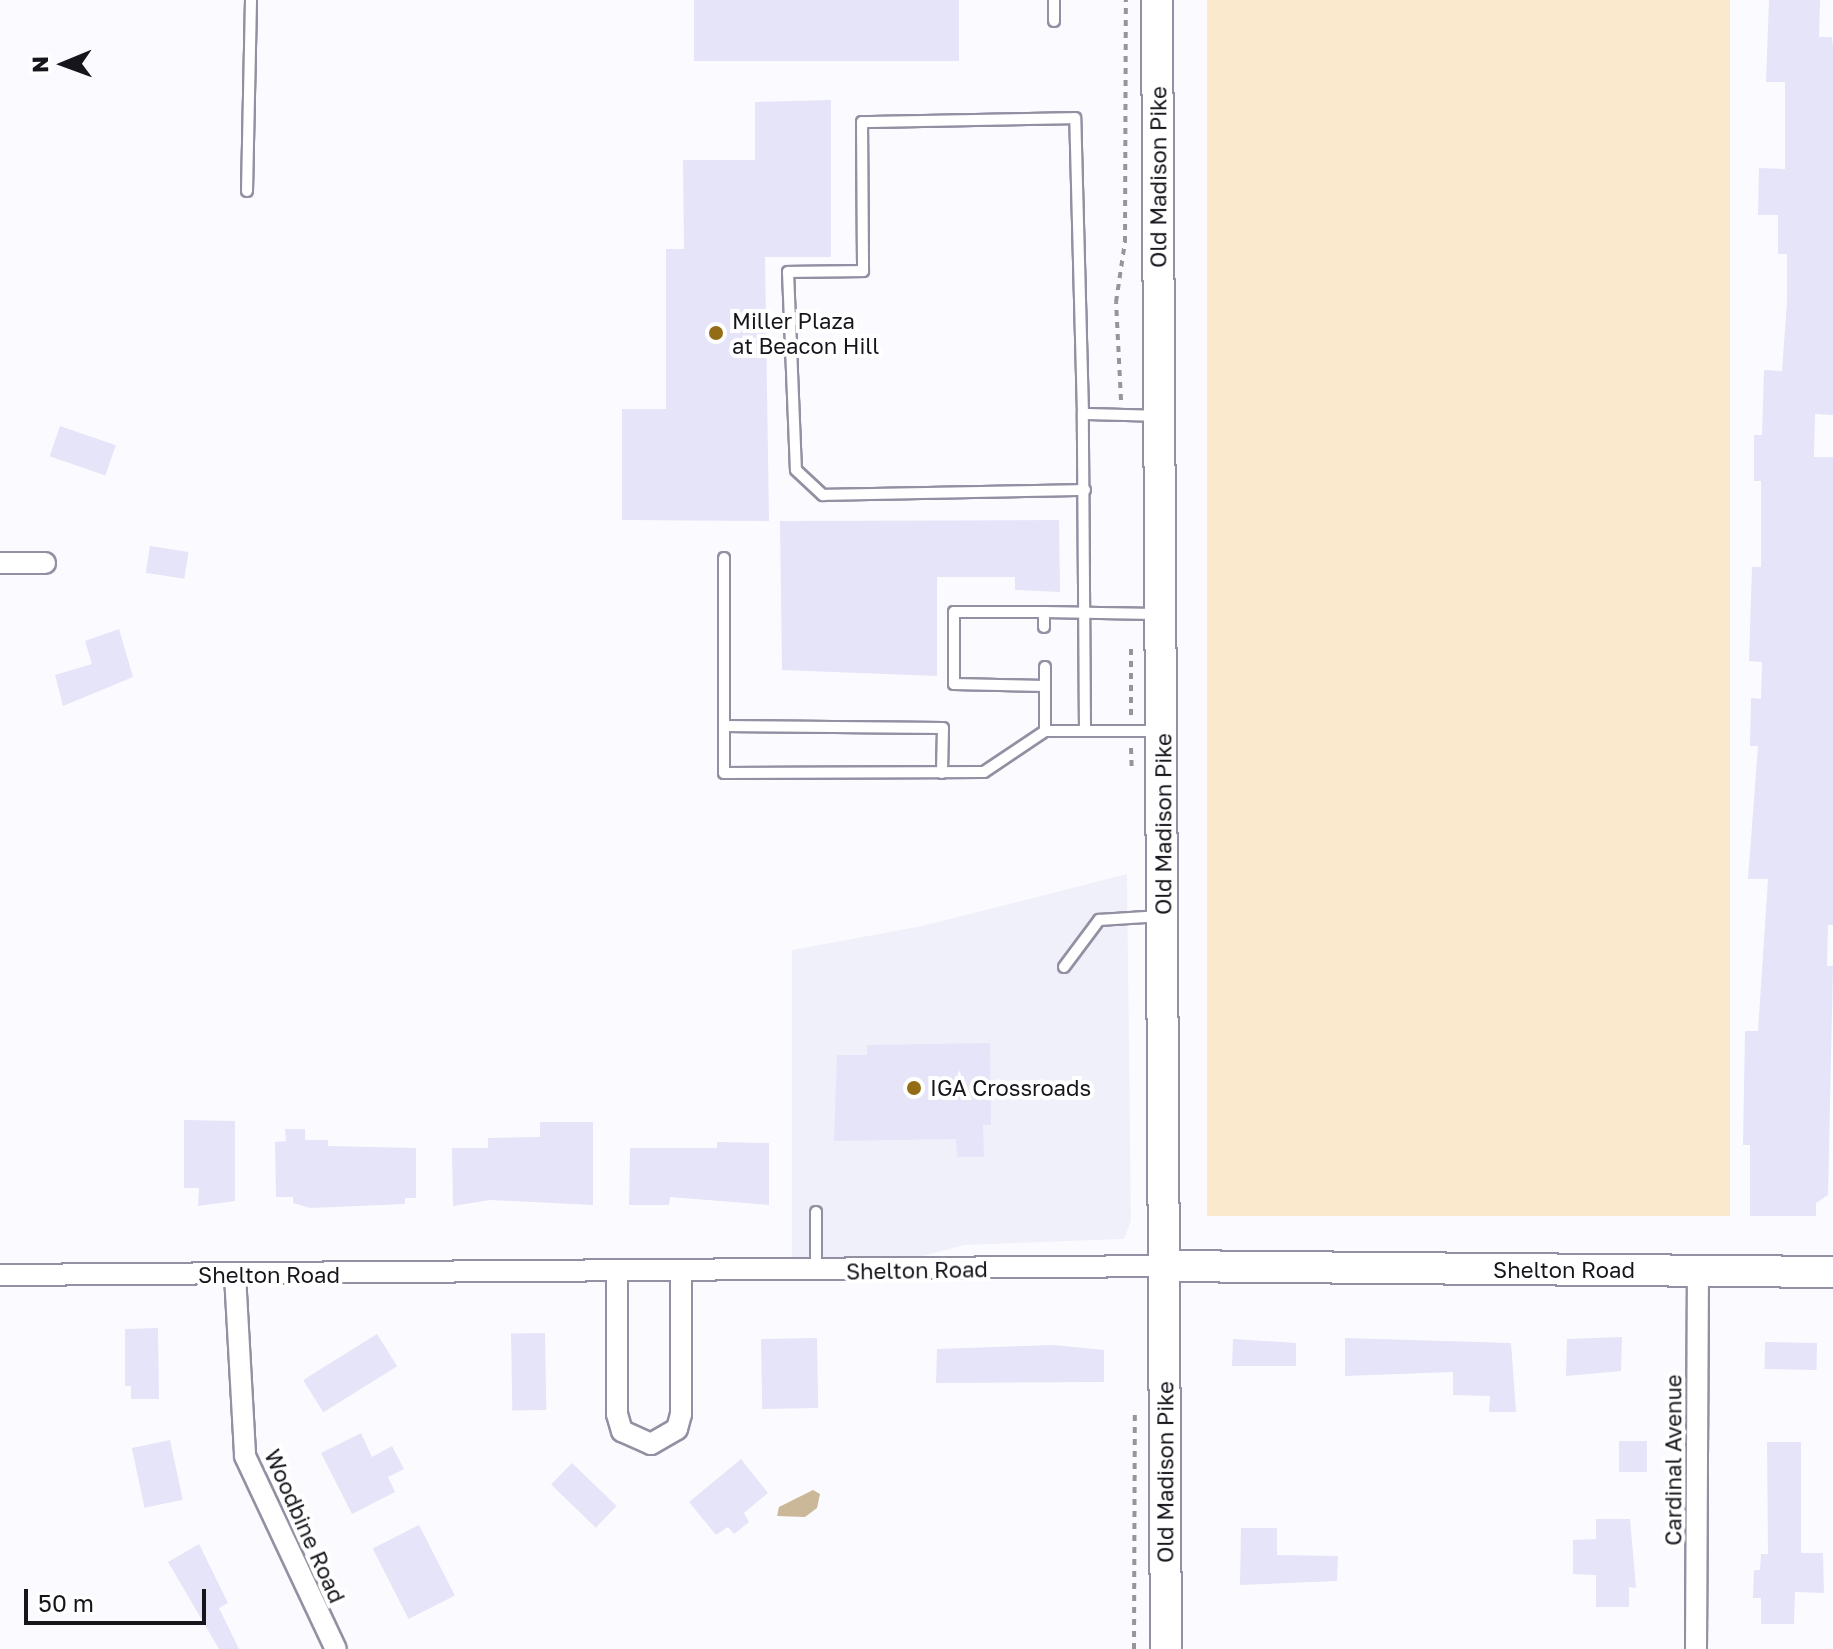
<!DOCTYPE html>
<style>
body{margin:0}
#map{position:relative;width:1833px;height:1649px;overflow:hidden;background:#fbfbff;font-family:"Golos Text",sans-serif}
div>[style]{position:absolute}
.built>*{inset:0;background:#f0f0fb}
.green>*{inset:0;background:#fae9cd;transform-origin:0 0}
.water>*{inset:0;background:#cab898}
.building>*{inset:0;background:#e5e4f9;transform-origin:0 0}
.path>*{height:4px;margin-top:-2px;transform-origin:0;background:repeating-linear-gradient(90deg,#95959a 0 6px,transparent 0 12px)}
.roads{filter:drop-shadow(2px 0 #9290a2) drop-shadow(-2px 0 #9290a2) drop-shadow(0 2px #9290a2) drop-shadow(0 -2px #9290a2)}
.lane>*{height:10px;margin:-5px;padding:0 5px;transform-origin:5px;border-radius:5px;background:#fff}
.street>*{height:20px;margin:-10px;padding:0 10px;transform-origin:10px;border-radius:10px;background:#fff}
.secondary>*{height:30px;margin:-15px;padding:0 15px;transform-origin:15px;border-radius:15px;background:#fff}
.dots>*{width:22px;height:22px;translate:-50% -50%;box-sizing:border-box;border:4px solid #fff;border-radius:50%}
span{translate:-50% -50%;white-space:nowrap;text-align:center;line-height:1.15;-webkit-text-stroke:8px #fff;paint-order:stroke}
.street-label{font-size:22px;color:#16151c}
.poi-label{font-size:22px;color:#16151c}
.left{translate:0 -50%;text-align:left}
.north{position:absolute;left:24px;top:24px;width:80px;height:80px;-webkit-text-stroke:6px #fff;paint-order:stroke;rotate:269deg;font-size:22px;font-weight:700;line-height:32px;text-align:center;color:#16151c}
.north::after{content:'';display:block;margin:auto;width:28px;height:36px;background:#16151c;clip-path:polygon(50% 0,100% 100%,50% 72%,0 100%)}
.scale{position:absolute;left:24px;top:1589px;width:182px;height:36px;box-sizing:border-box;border:4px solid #16151c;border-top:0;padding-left:10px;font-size:24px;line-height:28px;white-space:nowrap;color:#16151c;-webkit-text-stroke:6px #fff;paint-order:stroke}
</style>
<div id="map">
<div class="built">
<div style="clip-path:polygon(1127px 874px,1131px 1221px,1124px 1239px,964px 1245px,916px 1258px,792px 1262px,792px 950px,922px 926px)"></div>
</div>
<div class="green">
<div style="left:1207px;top:0;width:523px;height:1216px"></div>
</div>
<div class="water">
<div style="clip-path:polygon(813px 1490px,820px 1494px,817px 1508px,805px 1517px,777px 1516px,779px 1507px)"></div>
</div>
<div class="building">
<div style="left:694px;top:0;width:265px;height:61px"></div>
<div style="clip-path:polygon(1769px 0,1820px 0,1819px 37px,1832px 37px,1833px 48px,1833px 415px,1815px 414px,1814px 457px,1833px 457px,1833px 925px,1828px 925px,1827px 966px,1833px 966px,1828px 1195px,1816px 1203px,1816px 1216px,1750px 1216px,1750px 1145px,1743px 1145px,1745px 1031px,1758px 1031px,1768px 879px,1748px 879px,1758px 746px,1750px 746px,1751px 698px,1761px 699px,1762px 662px,1749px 661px,1752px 567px,1761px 567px,1761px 481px,1754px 481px,1754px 435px,1762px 435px,1764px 370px,1782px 371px,1787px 302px,1787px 254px,1778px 254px,1778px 215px,1758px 215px,1759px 168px,1785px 169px,1785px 82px,1766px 82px)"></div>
<div style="clip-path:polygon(831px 100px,831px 257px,765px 257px,769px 521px,622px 520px,622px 409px,666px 409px,666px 249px,684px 249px,683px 160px,755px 160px,755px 102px)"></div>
<div style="left:60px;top:426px;width:59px;height:32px;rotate:19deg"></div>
<div style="clip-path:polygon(1059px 520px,1060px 592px,1015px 590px,1015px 577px,937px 577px,937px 676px,782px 670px,780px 521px)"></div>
<div style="left:150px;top:546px;width:39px;height:27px;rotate:9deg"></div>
<div style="clip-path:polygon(119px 629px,133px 677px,63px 706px,55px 675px,92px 664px,85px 641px)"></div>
<div style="clip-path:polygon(990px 1043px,991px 1125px,983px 1125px,984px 1157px,957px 1157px,956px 1139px,834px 1141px,837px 1055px,867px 1055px,867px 1045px)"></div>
<div style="clip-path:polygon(184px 1120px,235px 1121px,235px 1201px,198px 1206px,199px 1188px,184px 1188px)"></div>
<div style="clip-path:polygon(540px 1122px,593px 1122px,593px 1205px,490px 1200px,453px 1206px,452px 1148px,488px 1148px,488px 1138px,540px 1137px)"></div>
<div style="clip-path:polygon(285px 1129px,305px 1129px,305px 1140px,328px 1140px,328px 1146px,416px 1148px,416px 1198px,405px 1198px,405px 1204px,310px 1208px,293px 1203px,293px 1197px,276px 1197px,275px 1142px,286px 1141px)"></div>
<div style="clip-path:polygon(717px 1142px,769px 1143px,769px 1205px,670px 1197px,669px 1205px,629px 1205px,630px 1148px,717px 1148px)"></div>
<div style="clip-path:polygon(158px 1328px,159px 1399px,131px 1399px,131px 1386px,125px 1386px,125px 1329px)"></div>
<div style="left:545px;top:1333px;width:77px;height:34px;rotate:89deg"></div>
<div style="left:377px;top:1334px;width:38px;height:87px;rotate:58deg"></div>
<div style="clip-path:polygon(1622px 1337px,1621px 1371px,1566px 1376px,1567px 1339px)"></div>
<div style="left:817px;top:1338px;width:70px;height:56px;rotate:89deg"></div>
<div style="clip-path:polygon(1345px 1338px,1511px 1343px,1516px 1412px,1489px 1412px,1490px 1396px,1453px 1395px,1453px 1372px,1345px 1376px)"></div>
<div style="clip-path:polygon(1233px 1339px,1296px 1343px,1296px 1366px,1232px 1366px)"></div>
<div style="left:1765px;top:1342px;width:52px;height:27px;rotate:1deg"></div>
<div style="clip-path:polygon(1053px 1345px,1104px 1350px,1104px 1382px,936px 1383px,937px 1349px)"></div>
<div style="clip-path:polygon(361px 1433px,372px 1457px,392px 1446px,404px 1469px,388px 1477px,395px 1492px,352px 1514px,321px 1453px)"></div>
<div style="left:170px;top:1440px;width:61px;height:39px;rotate:78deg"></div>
<div style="left:1619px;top:1441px;width:28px;height:31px"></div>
<div style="clip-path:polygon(1767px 1442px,1801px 1442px,1801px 1553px,1823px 1553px,1824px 1593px,1795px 1592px,1794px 1624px,1761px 1624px,1761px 1598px,1753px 1598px,1754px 1570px,1760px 1570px,1761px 1554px,1768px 1554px)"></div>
<div style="clip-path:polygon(741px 1459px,768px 1493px,744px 1513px,749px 1522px,734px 1534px,728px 1527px,716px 1535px,689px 1502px)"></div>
<div style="left:572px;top:1463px;width:62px;height:30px;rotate:44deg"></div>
<div style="clip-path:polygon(1596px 1519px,1630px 1519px,1636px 1588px,1629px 1587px,1629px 1607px,1596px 1607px,1596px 1575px,1573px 1574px,1573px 1540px,1596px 1539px)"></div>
<div style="left:419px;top:1525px;width:79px;height:52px;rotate:63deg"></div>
<div style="clip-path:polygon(1241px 1528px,1277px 1528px,1277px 1555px,1338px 1556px,1337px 1581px,1240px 1585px)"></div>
<div style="clip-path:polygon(199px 1544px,228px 1603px,219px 1608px,239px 1649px,219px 1649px,168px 1562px)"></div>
</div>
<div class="path">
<div style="left:1121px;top:400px;width:98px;rotate:-92.9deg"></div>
<div style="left:1116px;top:302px;width:61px;rotate:-81.5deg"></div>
<div style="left:1125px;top:242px;width:242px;rotate:-89.8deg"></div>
<div style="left:1131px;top:715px;width:71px;rotate:-90deg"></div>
<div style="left:1131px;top:748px;width:23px;rotate:88deg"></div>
<div style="left:1134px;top:1649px;width:234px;rotate:-89.8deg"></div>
</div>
<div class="roads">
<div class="lane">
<div style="left:1054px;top:0;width:21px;rotate:90deg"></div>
<div style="left:247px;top:191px;width:191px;rotate:-88.8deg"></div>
<div style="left:1083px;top:414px;width:296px;rotate:-91.5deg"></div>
<div style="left:1075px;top:118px;width:213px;rotate:178.9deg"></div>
<div style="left:862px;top:122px;width:149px;rotate:89.6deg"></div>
<div style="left:863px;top:271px;width:75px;rotate:179.2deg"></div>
<div style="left:788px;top:272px;width:198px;rotate:87.7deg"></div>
<div style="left:796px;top:470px;width:37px;rotate:43deg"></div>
<div style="left:823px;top:495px;width:262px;rotate:-1.1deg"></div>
<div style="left:724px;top:558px;width:215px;rotate:90deg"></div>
<div style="left:724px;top:773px;width:260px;rotate:-0.2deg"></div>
<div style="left:984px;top:772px;width:73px;rotate:-33.9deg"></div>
<div style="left:1044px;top:612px;width:90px;rotate:180deg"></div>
<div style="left:954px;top:612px;width:72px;rotate:90deg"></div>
<div style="left:954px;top:684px;width:91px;rotate:1.3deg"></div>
<div style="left:1044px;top:627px;width:15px;rotate:-90deg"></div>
<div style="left:1044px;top:612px;width:112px;rotate:1deg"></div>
<div style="left:1045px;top:667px;width:64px;rotate:90deg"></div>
<div style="left:1045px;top:731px;width:40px"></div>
<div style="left:724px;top:726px;width:219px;rotate:0.5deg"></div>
<div style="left:943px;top:728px;width:45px;rotate:91.3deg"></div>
<div style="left:1157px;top:731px;width:72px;rotate:180deg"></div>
<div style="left:1085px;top:731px;width:317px;rotate:-90.4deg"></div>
<div style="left:1083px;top:414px;width:75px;rotate:1.5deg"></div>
<div style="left:1064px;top:967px;width:59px;rotate:-53.3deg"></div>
<div style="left:1099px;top:920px;width:62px;rotate:-3.7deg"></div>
<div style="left:816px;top:1212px;width:57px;rotate:90deg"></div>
</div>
<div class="street">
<div style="left:0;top:563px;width:45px"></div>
<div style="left:0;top:1275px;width:1163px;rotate:-0.44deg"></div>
<div style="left:235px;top:1275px;width:181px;rotate:86.8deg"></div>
<div style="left:245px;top:1456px;width:213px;rotate:64.8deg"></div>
<div style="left:617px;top:1275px;width:139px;rotate:90deg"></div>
<div style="left:617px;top:1414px;width:18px;rotate:74deg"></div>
<div style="left:622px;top:1431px;width:32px;rotate:24deg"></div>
<div style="left:651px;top:1444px;width:30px;rotate:-30deg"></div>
<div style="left:677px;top:1429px;width:16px;rotate:-75deg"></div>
<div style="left:681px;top:1414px;width:140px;rotate:-90deg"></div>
<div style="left:1696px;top:1649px;width:378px;rotate:-89.7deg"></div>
</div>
<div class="secondary">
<div style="left:1157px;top:0;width:1649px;rotate:89.69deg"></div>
<div style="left:1163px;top:1266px;width:670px;rotate:0.51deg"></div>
</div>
</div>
<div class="dots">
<div style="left:716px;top:333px;background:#946c16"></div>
<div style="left:914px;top:1088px;background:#946c16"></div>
</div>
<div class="street-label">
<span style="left:1158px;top:177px;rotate:-90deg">Old Madison Pike</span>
<span style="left:1163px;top:824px;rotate:-90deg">Old Madison Pike</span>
<span style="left:917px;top:1270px;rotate:-1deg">Shelton Road</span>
<span style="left:1564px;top:1270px">Shelton Road</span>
<span style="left:269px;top:1275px">Shelton Road</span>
<span style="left:1673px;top:1460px;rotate:-90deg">Cardinal Avenue</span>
<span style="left:1165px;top:1472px;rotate:-90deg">Old Madison Pike</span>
<span style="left:305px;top:1526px;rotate:66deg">Woodbine Road</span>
</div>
<div class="poi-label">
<span class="left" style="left:732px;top:333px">Miller Plaza<br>at Beacon Hill</span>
<span class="left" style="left:930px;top:1088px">IGA Crossroads</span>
</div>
<div class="north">N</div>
<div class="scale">50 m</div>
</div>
